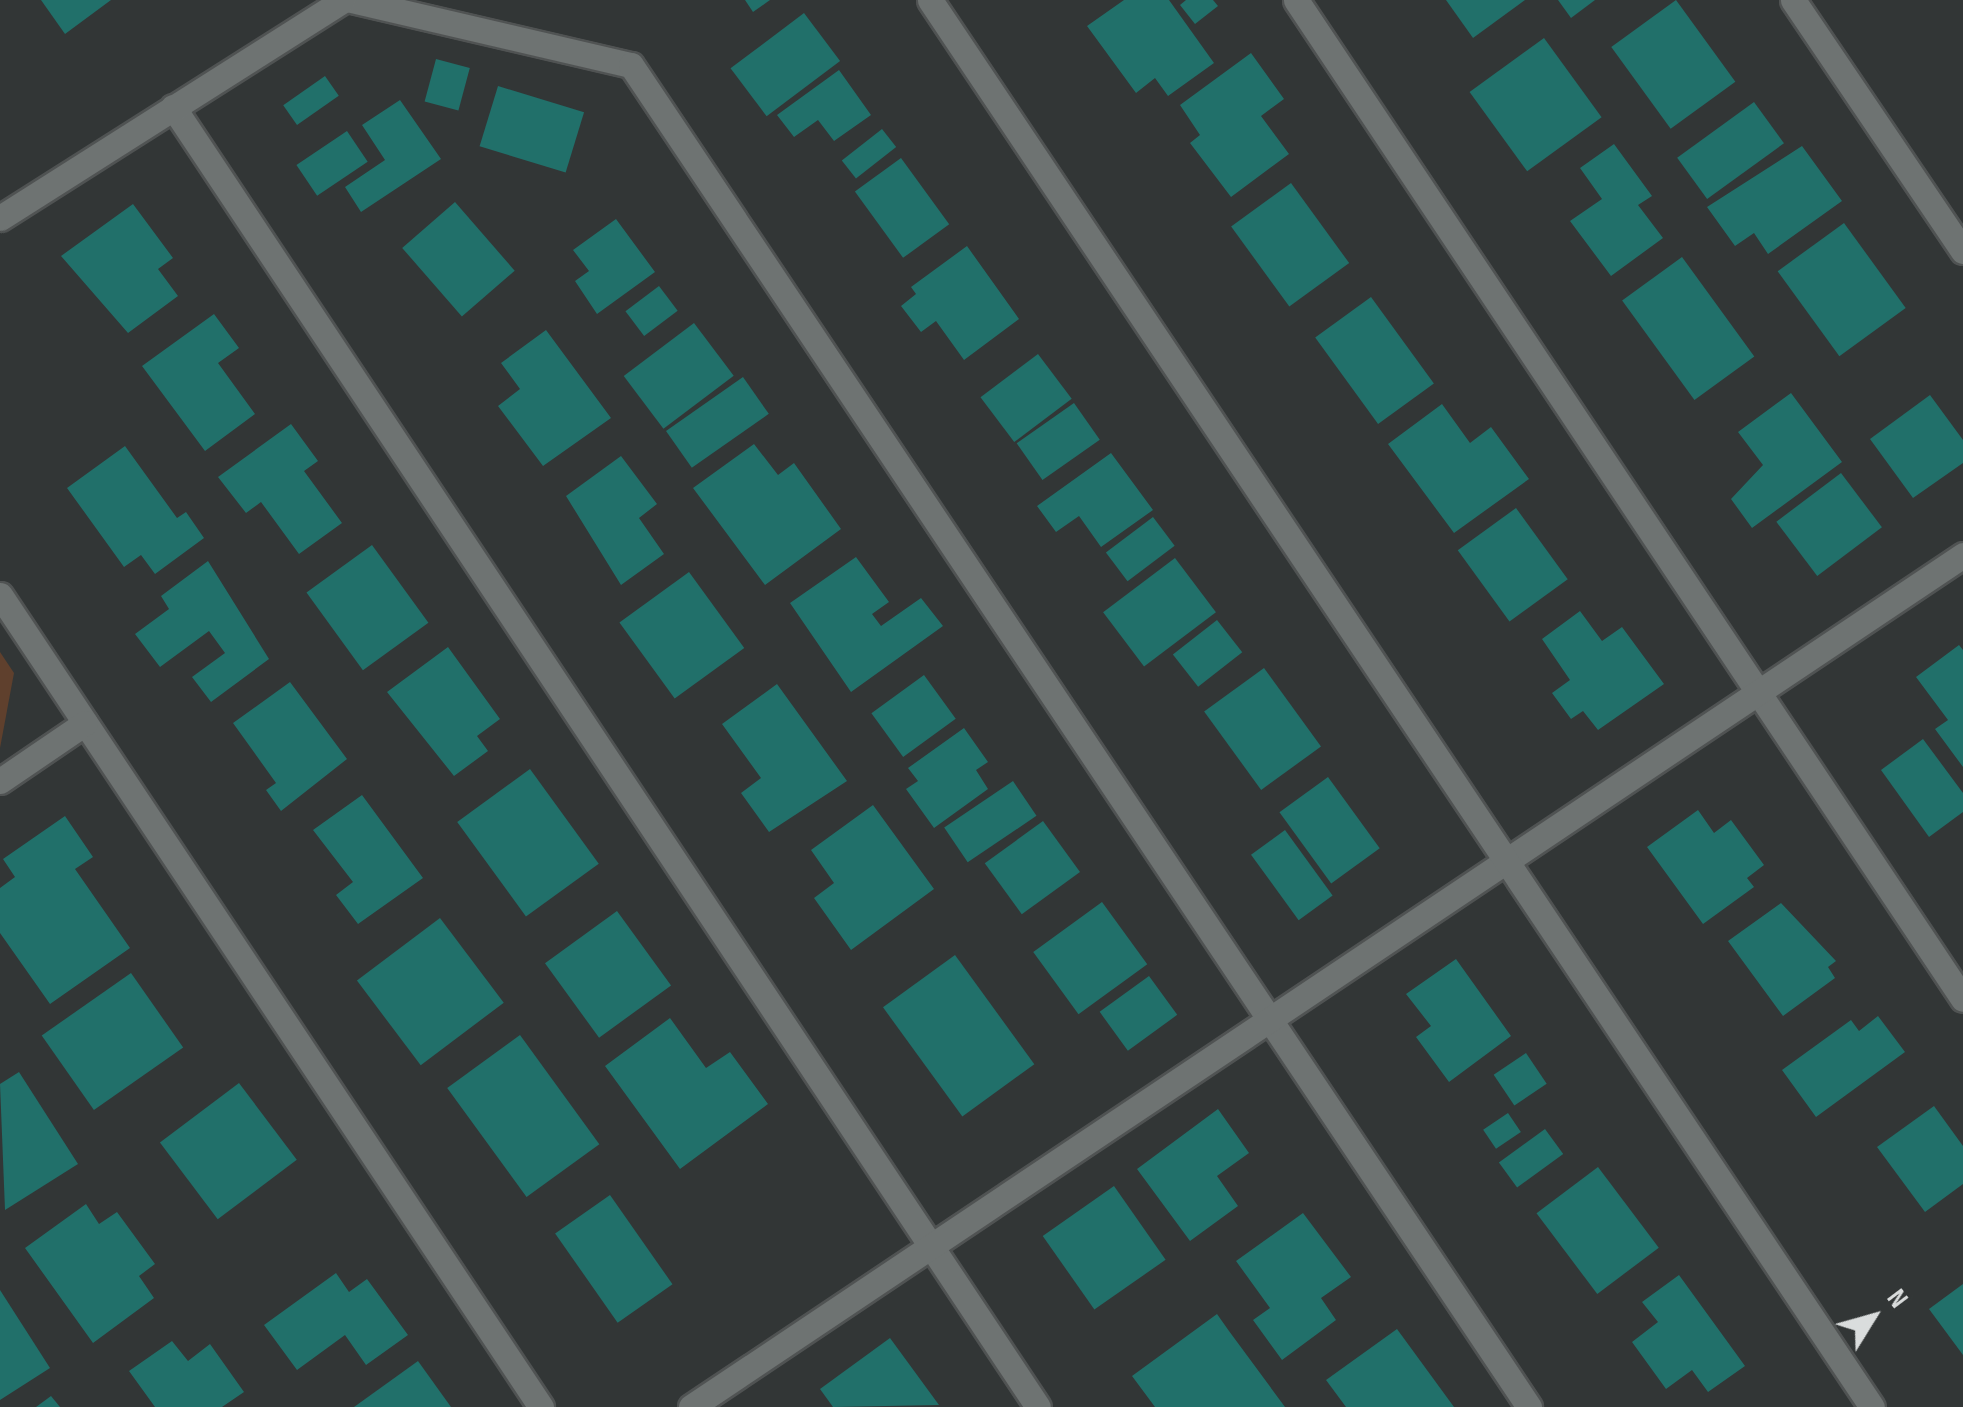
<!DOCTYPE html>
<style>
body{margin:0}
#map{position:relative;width:1963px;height:1407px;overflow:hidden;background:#323636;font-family:"Sofia Sans Condensed",sans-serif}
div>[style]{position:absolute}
.green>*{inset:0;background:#5f402d}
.building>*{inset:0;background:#21706a;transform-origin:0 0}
.roads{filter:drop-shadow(2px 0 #505353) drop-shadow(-2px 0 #505353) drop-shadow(0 2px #505353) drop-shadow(0 -2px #505353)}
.minor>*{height:25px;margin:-12.5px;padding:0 12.5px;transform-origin:12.5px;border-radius:12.5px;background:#6e7372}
.tertiary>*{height:25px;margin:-12.5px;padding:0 12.5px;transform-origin:12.5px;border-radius:12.5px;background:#6e7372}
span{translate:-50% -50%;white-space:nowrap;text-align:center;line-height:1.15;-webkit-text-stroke:10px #323636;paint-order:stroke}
.north{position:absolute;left:1823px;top:1267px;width:100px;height:100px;-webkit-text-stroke:8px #323636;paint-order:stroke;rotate:53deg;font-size:28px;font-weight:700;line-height:40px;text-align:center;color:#dadddd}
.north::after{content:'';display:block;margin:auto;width:35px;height:45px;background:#dadddd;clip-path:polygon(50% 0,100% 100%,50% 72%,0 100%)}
</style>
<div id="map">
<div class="green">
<div style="clip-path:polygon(0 652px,14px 673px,0 748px)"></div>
</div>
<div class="building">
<div style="clip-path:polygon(41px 0,111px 0,65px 34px)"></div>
<div style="clip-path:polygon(745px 0,770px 0,753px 12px)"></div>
<div style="clip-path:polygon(1124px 0,1169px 0,1214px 63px,1168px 96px,1155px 78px,1136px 93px,1087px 26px)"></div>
<div style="clip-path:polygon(1186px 0,1213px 0,1218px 6px,1195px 24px,1180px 5px)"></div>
<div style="clip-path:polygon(1446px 0,1525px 0,1473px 38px)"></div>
<div style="clip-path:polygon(1558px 0,1595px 0,1571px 18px)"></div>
<div style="left:1676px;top:0;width:101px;height:80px;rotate:54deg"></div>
<div style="left:804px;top:13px;width:60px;height:92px;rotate:53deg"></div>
<div style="left:1544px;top:38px;width:98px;height:92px;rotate:54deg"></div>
<div style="clip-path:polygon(1251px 53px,1284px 99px,1261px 116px,1289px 154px,1231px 197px,1190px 143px,1200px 135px,1180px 105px)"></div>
<div style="left:436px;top:59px;width:35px;height:44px;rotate:15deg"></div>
<div style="clip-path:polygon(839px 70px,871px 115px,834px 141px,818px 120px,794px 137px,777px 115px)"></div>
<div style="left:325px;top:76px;width:24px;height:51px;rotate:55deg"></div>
<div style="left:498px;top:86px;width:90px;height:63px;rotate:17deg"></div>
<div style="clip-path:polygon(400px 100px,441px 159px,361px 212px,345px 187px,385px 160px,362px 125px)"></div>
<div style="left:1754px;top:102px;width:51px;height:95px;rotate:54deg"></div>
<div style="left:882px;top:129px;width:23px;height:51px;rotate:52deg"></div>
<div style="left:347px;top:131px;width:37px;height:61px;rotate:56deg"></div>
<div style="clip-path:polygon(1614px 144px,1652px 196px,1638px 205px,1663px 238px,1611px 276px,1570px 221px,1602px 199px,1580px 168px)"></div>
<div style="clip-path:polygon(1802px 146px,1842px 201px,1768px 254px,1754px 233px,1735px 246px,1707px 207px)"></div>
<div style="left:901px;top:158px;width:82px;height:57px;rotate:54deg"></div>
<div style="left:1291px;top:183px;width:99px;height:74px;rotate:54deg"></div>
<div style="left:455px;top:202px;width:91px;height:70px;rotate:49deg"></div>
<div style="clip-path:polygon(133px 204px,173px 258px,158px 269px,178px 296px,128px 333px,61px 256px)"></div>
<div style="clip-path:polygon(616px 219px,655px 272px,597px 314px,575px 281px,589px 271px,573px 250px)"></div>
<div style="left:1844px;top:223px;width:105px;height:82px;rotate:54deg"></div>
<div style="clip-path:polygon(967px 246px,1019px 319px,964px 360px,936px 321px,921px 332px,901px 306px,916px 294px,911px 287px)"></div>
<div style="left:1682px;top:257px;width:123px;height:74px;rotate:54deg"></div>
<div style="left:659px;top:286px;width:31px;height:42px;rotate:53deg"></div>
<div style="left:1371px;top:297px;width:107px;height:69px;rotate:54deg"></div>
<div style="clip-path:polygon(214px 314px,239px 348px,218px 363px,255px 414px,205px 451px,142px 366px)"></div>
<div style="left:694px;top:323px;width:66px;height:88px;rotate:53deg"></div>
<div style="clip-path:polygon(546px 330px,611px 418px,543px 466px,498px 406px,520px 389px,501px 363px)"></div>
<div style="left:1038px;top:354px;width:56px;height:72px;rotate:53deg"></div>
<div style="left:743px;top:377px;width:45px;height:94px;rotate:55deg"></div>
<div style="clip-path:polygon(1791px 393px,1842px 462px,1752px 528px,1731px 499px,1763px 465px,1738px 432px)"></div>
<div style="clip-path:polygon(1930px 395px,1963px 440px,1963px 463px,1913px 498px,1870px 439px)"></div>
<div style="left:1074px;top:403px;width:45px;height:70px;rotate:55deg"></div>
<div style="clip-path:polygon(1442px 404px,1470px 443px,1491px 427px,1529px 479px,1454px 533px,1388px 444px)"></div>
<div style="clip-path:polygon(291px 424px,318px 461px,304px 471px,342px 523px,299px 554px,261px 502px,246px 513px,218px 477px)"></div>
<div style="clip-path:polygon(754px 444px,778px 475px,794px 463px,841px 529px,765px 585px,693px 488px)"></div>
<div style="clip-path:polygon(125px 446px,177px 518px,186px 512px,204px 538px,155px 574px,141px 555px,124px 567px,67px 488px)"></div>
<div style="clip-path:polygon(1111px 453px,1153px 510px,1101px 547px,1079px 516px,1056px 532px,1037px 506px)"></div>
<div style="clip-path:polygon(621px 456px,657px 504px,639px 518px,664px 554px,621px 585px,566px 496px)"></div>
<div style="left:1841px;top:473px;width:68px;height:81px;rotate:53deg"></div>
<div style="left:1516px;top:508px;width:88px;height:72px;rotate:54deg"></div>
<div style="left:1153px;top:517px;width:36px;height:59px;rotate:53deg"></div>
<div style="left:372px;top:545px;width:96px;height:81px;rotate:54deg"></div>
<div style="clip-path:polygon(856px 557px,889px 602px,872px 614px,881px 626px,921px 598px,943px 626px,851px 692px,790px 603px)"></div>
<div style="left:1175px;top:558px;width:68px;height:90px;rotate:53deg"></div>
<div style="clip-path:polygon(208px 561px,269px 659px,211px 702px,192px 677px,225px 653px,209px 631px,160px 667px,135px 634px,169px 609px,161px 596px)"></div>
<div style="left:689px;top:572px;width:94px;height:86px;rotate:54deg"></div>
<div style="clip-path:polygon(1580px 611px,1602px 641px,1622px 627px,1664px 684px,1598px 730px,1583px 711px,1571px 719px,1552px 693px,1570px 680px,1542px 639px)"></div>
<div style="left:1217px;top:620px;width:41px;height:56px;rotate:52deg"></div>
<div style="clip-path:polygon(1959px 645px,1963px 650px,1963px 767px,1935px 729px,1948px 720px,1916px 677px)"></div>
<div style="clip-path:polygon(448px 647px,500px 719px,477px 736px,488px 751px,454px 776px,387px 692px)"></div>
<div style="left:1264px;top:668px;width:97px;height:74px;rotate:54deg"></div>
<div style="left:924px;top:675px;width:54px;height:65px;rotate:54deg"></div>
<div style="clip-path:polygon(290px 682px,347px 759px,281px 811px,266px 790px,276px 783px,233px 723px)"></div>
<div style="clip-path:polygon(777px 684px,847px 781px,769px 832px,741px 793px,761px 778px,722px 724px)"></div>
<div style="clip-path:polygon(964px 728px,988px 762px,976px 770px,988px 789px,934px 828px,906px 789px,918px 781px,908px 768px)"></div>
<div style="clip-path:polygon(1923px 739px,1963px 793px,1963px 812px,1929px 837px,1881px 770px)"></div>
<div style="left:530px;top:769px;width:117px;height:90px;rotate:54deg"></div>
<div style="left:1328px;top:777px;width:88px;height:60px;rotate:54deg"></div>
<div style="left:1013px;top:781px;width:42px;height:83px;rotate:56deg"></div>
<div style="clip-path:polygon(362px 795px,423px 878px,358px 924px,336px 895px,353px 882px,313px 830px)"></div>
<div style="clip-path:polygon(873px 805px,934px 889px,851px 950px,814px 898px,834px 883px,811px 850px)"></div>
<div style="clip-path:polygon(1698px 810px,1714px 833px,1731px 820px,1764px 865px,1747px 878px,1754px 887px,1703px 924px,1647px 847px)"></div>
<div style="clip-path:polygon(65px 816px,93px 857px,75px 869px,130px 948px,50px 1004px,0 933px,0 888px,15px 877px,3px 859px)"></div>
<div style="left:1043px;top:821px;width:63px;height:72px;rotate:54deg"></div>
<div style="left:1285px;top:830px;width:81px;height:42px;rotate:54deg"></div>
<div style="left:1102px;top:902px;width:77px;height:85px;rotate:54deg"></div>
<div style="clip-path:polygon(1781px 903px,1836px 961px,1828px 967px,1835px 978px,1783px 1016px,1728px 941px)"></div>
<div style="left:617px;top:911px;width:92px;height:89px;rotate:54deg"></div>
<div style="left:440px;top:918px;width:106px;height:104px;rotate:53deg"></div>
<div style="left:955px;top:955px;width:135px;height:89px;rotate:54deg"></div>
<div style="clip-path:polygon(1456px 959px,1511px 1036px,1449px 1082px,1416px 1037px,1431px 1026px,1406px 994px)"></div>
<div style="left:131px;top:973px;width:91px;height:109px;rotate:55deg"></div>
<div style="left:1149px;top:976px;width:48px;height:61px;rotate:54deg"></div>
<div style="clip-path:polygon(1878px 1016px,1905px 1052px,1816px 1117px,1782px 1070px,1851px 1020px,1859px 1031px)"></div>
<div style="clip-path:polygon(670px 1018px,706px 1068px,730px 1052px,768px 1104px,680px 1169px,605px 1066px)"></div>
<div style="left:520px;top:1035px;width:135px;height:90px;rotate:54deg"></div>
<div style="left:1526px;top:1053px;width:37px;height:39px;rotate:56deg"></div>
<div style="clip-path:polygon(19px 1072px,78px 1164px,5px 1210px,0 1084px)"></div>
<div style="left:239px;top:1083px;width:96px;height:99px;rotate:53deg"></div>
<div style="clip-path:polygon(1934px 1106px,1963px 1146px,1963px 1184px,1925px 1212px,1877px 1147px)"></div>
<div style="clip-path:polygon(1218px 1109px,1249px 1153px,1217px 1176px,1238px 1206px,1190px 1241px,1137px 1169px)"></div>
<div style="left:1508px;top:1113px;width:23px;height:30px;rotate:56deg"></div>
<div style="left:1545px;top:1129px;width:31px;height:57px;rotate:54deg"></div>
<div style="left:1598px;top:1167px;width:101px;height:77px;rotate:53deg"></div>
<div style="left:1114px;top:1186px;width:90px;height:87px;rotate:55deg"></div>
<div style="left:610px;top:1195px;width:109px;height:67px;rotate:55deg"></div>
<div style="clip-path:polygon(86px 1204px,99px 1224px,117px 1212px,155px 1264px,139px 1276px,154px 1298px,93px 1343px,25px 1248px)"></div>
<div style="clip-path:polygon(1303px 1213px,1351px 1277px,1321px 1298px,1336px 1320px,1282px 1360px,1253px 1320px,1270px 1308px,1236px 1261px)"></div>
<div style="clip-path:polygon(336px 1273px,349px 1292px,367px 1279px,408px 1335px,366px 1365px,345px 1335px,297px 1370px,264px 1325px)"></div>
<div style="clip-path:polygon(1679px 1275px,1745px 1366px,1708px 1392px,1692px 1370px,1666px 1389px,1632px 1342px,1658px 1322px,1642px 1302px)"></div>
<div style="clip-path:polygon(1963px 1284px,1963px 1355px,1929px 1309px)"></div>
<div style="clip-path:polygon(0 1290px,50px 1368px,0 1400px)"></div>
<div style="clip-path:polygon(1217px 1314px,1229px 1331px,1285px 1407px,1155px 1407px,1132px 1376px)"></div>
<div style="clip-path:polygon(1397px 1329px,1454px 1407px,1346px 1407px,1326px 1380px)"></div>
<div style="clip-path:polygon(890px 1338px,939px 1405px,833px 1407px,820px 1389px)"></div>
<div style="clip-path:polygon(172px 1341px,188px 1361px,210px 1344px,244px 1392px,222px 1407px,155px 1407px,129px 1371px)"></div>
<div style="clip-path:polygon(418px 1361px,451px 1407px,354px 1407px)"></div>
<div style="clip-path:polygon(51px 1396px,60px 1407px,36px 1407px)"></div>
</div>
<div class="roads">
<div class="minor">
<div style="left:351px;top:0;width:287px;rotate:13.1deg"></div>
<div style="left:631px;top:65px;width:1615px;rotate:56.21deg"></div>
<div style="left:1296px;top:0;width:1201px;rotate:56.27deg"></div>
<div style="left:1793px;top:0;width:303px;rotate:55.9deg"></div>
<div style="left:173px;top:107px;width:1561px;rotate:56.36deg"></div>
<div style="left:0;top:218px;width:406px;rotate:-32.4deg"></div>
<div style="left:0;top:595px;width:976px;rotate:56.33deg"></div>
<div style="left:0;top:781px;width:103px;rotate:-34.3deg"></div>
<div style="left:691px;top:1407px;width:1531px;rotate:-33.81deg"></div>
</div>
<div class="tertiary">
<div style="left:930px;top:0;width:1693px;rotate:56.2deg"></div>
</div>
</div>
<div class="north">N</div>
</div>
